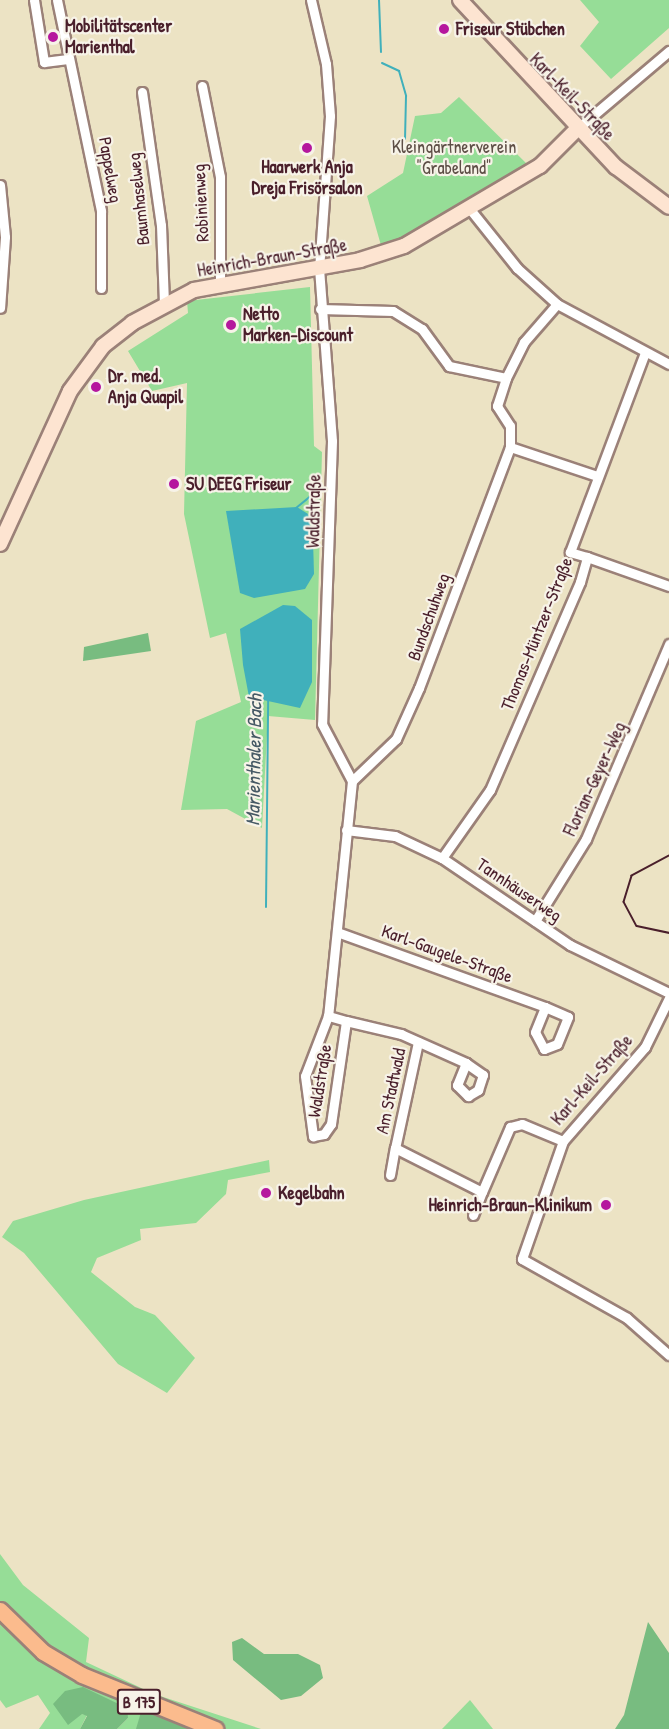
<!DOCTYPE html>
<meta charset="utf-8">
<style>
body{margin:0}
#map{position:relative;width:669px;height:1729px;overflow:hidden;background:#ece3c4;font-family:"Patrick Hand",sans-serif}
div>[style]{position:absolute}
.green>*{inset:0;background:#96dd97}
.forest>*{inset:0;background:#78bc80}
.water>*{inset:0;background:#40b0bb}
.stream>*{height:2px;margin:-1px;padding:0 1px;transform-origin:1px;border-radius:1px;background:#40b0bb}
.roads{filter:drop-shadow(2px 0 #9b8178) drop-shadow(-2px 0 #9b8178) drop-shadow(0 2px #9b8178) drop-shadow(0 -2px #9b8178)}
.street>*{height:9px;margin:-4.5px;padding:0 4.5px;transform-origin:4.5px;border-radius:4.5px;background:#fff}
.secondary>*{height:14px;margin:-7px;padding:0 7px;transform-origin:7px;border-radius:7px;background:#fde4d1}
.primary>*{height:15px;margin:-7.5px;padding:0 7.5px;transform-origin:7.5px;border-radius:7.5px;background:#fbbb8d}
.tram>*{height:1.5px;margin:-0.75px;padding:0 0.75px;transform-origin:0.75px;border-radius:0.75px;background:#4a1f2b}
.dots>*{width:16px;height:16px;translate:-50% -50%;box-sizing:border-box;border:3px solid #f7f3e8;border-radius:50%}
span{translate:-50% -50%;white-space:nowrap;text-align:center;line-height:1.15;-webkit-text-stroke:4.5px #f7f3e8;paint-order:stroke}
.shield-label span{padding:2px 4px;background:#f7f3e8;border:2px solid;border-radius:4px;-webkit-text-stroke-width:0}
.shield-label{font-size:16px;color:#4a1f2b;font-weight:700}
.poi-label{font-size:18px;color:#4a1f2b;font-weight:700}
.left{translate:0 -50%;text-align:left}
.right{translate:-100% -50%;text-align:right}
.street-label{font-size:18px;color:#4a1f2b}
.park-label{font-size:18px;color:#5d4e46}
.water-label{font-size:20px;color:#465965;font-style:italic}
</style>
<div id="map">
<div class="green">
<div style="clip-path:polygon(580px 0,669px 0,669px 28px,611px 79px,580px 46px,599px 22px)"></div>
<div style="clip-path:polygon(459px 97px,527px 164px,497px 186px,382px 249px,367px 196px,403px 173px,415px 116px,441px 113px)"></div>
<div style="clip-path:polygon(310px 287px,314px 446px,322px 452px,315px 720px,268px 716px,262px 828px,227px 809px,181px 810px,196px 721px,241px 702px,226px 633px,210px 638px,184px 514px,187px 383px,152px 391px,128px 351px,188px 313px,187px 301px)"></div>
<div style="clip-path:polygon(269px 1160px,270px 1172px,228px 1180px,226px 1194px,196px 1223px,140px 1229px,141px 1240px,97px 1258px,91px 1272px,135px 1307px,155px 1315px,195px 1358px,167px 1393px,118px 1364px,24px 1253px,2px 1237px,13px 1221px,84px 1200px)"></div>
<div style="clip-path:polygon(0 1554px,23px 1585px,89px 1638px,86px 1662px,154px 1694px,261px 1729px,117px 1729px,128px 1718px,81px 1714px,87px 1715px,80px 1729px,39px 1729px,50px 1713px,38px 1695px,6px 1708px,0 1700px)"></div>
<div style="clip-path:polygon(470px 1700px,493px 1729px,442px 1729px)"></div>
</div>
<div class="forest">
<div style="clip-path:polygon(148px 633px,151px 651px,83px 661px,84px 647px)"></div>
<div style="clip-path:polygon(648px 1622px,669px 1653px,669px 1729px,615px 1729px,624px 1715px)"></div>
<div style="clip-path:polygon(242px 1638px,264px 1654px,298px 1654px,320px 1665px,323px 1678px,301px 1696px,281px 1700px,233px 1660px,232px 1642px)"></div>
<div style="clip-path:polygon(83px 1687px,127px 1708px,128px 1718px,117px 1729px,80px 1729px,87px 1716px,82px 1714px,68px 1725px,53px 1704px,65px 1691px)"></div>
<div style="clip-path:polygon(141px 1712px,154px 1714px,198px 1729px,136px 1729px)"></div>
</div>
<div class="water">
<div style="clip-path:polygon(297px 507px,308px 514px,313px 539px,314px 574px,305px 589px,254px 598px,240px 593px,226px 511px)"></div>
<div style="clip-path:polygon(283px 605px,295px 606px,312px 620px,312px 682px,300px 708px,249px 697px,243px 665px,240px 629px)"></div>
</div>
<div class="stream">
<div style="left:379px;top:0;width:52px;rotate:87.8deg"></div>
<div style="left:382px;top:63px;width:19px;rotate:25deg"></div>
<div style="left:399px;top:71px;width:26px;rotate:74deg"></div>
<div style="left:406px;top:96px;width:43px;rotate:91.3deg"></div>
<div style="left:296px;top:508px;width:26px;rotate:-39deg"></div>
<div style="left:266px;top:907px;width:207px;rotate:-89.4deg"></div>
</div>
<div class="roads">
<div class="street">
<div style="left:34px;top:0;width:63px;rotate:80.8deg"></div>
<div style="left:44px;top:62px;width:24px;rotate:-7deg"></div>
<div style="left:57px;top:0;width:216px;rotate:78.2deg"></div>
<div style="left:101px;top:211px;width:77px;rotate:90deg"></div>
<div style="left:311px;top:0;width:66px;rotate:76.8deg"></div>
<div style="left:326px;top:64px;width:52px;rotate:85.6deg"></div>
<div style="left:330px;top:116px;width:152px;rotate:94.1deg"></div>
<div style="left:319px;top:268px;width:173px;rotate:85.7deg"></div>
<div style="left:332px;top:441px;width:283px;rotate:92deg"></div>
<div style="left:322px;top:724px;width:64px;rotate:62.2deg"></div>
<div style="left:352px;top:781px;width:236px;rotate:95.8deg"></div>
<div style="left:328px;top:1016px;width:64px;rotate:111deg"></div>
<div style="left:305px;top:1076px;width:61px;rotate:82.4deg"></div>
<div style="left:313px;top:1136px;width:11px;rotate:-10deg"></div>
<div style="left:324px;top:1134px;width:12px;rotate:-55deg"></div>
<div style="left:331px;top:1124px;width:104px;rotate:-81.7deg"></div>
<div style="left:346px;top:1021px;width:19px;rotate:-164deg"></div>
<div style="left:202px;top:86px;width:93px;rotate:78.8deg"></div>
<div style="left:220px;top:177px;width:106px;rotate:90deg"></div>
<div style="left:142px;top:92px;width:134px;rotate:81.9deg"></div>
<div style="left:161px;top:225px;width:78px;rotate:87.8deg"></div>
<div style="left:577px;top:129px;width:121px;rotate:-40.3deg"></div>
<div style="left:0;top:185px;width:52px;rotate:84.5deg"></div>
<div style="left:5px;top:237px;width:71px;rotate:94deg"></div>
<div style="left:469px;top:208px;width:77px;rotate:51.3deg"></div>
<div style="left:517px;top:268px;width:54px;rotate:42deg"></div>
<div style="left:557px;top:304px;width:127px;rotate:28.2deg"></div>
<div style="left:320px;top:309px;width:73px;rotate:1.6deg"></div>
<div style="left:393px;top:311px;width:34px;rotate:32deg"></div>
<div style="left:422px;top:329px;width:46px;rotate:53.9deg"></div>
<div style="left:449px;top:366px;width:58px;rotate:11.9deg"></div>
<div style="left:510px;top:447px;width:92px;rotate:18.4deg"></div>
<div style="left:587px;top:557px;width:87px;rotate:19.5deg"></div>
<div style="left:352px;top:781px;width:61px;rotate:-43.7deg"></div>
<div style="left:396px;top:739px;width:56px;rotate:-65.7deg"></div>
<div style="left:419px;top:688px;width:258px;rotate:-69.3deg"></div>
<div style="left:510px;top:447px;width:21px;rotate:-90deg"></div>
<div style="left:510px;top:426px;width:24px;rotate:-123deg"></div>
<div style="left:497px;top:406px;width:29px;rotate:-72deg"></div>
<div style="left:506px;top:378px;width:40px;rotate:-63.4deg"></div>
<div style="left:524px;top:342px;width:50px;rotate:-49deg"></div>
<div style="left:346px;top:830px;width:49px;rotate:7deg"></div>
<div style="left:395px;top:836px;width:52px;rotate:25.1deg"></div>
<div style="left:442px;top:858px;width:155px;rotate:34.2deg"></div>
<div style="left:570px;top:945px;width:110px;rotate:25.9deg"></div>
<div style="left:442px;top:858px;width:83px;rotate:-54.8deg"></div>
<div style="left:490px;top:790px;width:227px;rotate:-66.6deg"></div>
<div style="left:580px;top:582px;width:26px;rotate:-74deg"></div>
<div style="left:587px;top:557px;width:18px;rotate:-164deg"></div>
<div style="left:570px;top:552px;width:210px;rotate:-69.4deg"></div>
<div style="left:535px;top:921px;width:97px;rotate:-58.1deg"></div>
<div style="left:586px;top:839px;width:212px;rotate:-66.9deg"></div>
<div style="left:337px;top:932px;width:221px;rotate:19.8deg"></div>
<div style="left:545px;top:1007px;width:25px;rotate:23deg"></div>
<div style="left:568px;top:1017px;width:29px;rotate:112deg"></div>
<div style="left:557px;top:1044px;width:14px;rotate:159deg"></div>
<div style="left:544px;top:1049px;width:19px;rotate:-118deg"></div>
<div style="left:535px;top:1032px;width:27px;rotate:-68deg"></div>
<div style="left:669px;top:998px;width:55px;rotate:116.1deg"></div>
<div style="left:645px;top:1047px;width:125px;rotate:131.1deg"></div>
<div style="left:563px;top:1141px;width:125px;rotate:109.2deg"></div>
<div style="left:522px;top:1259px;width:120px;rotate:29.3deg"></div>
<div style="left:627px;top:1318px;width:56px;rotate:41.4deg"></div>
<div style="left:346px;top:1021px;width:57px;rotate:13.3deg"></div>
<div style="left:401px;top:1034px;width:71px;rotate:24deg"></div>
<div style="left:466px;top:1063px;width:24px;rotate:112deg"></div>
<div style="left:457px;top:1085px;width:16px;rotate:45deg"></div>
<div style="left:468px;top:1096px;width:12px;rotate:-31deg"></div>
<div style="left:478px;top:1090px;width:16px;rotate:-72deg"></div>
<div style="left:483px;top:1075px;width:21px;rotate:-145deg"></div>
<div style="left:418px;top:1042px;width:108px;rotate:102.2deg"></div>
<div style="left:395px;top:1148px;width:97px;rotate:26.8deg"></div>
<div style="left:482px;top:1192px;width:71px;rotate:-66.7deg"></div>
<div style="left:510px;top:1127px;width:12px;rotate:-14deg"></div>
<div style="left:522px;top:1124px;width:44px;rotate:22.5deg"></div>
<div style="left:390px;top:1175px;width:27px;rotate:-80deg"></div>
<div style="left:473px;top:1215px;width:25px;rotate:-69deg"></div>
</div>
<div class="secondary">
<div style="left:460px;top:0;width:229px;rotate:47deg"></div>
<div style="left:616px;top:167px;width:66px;rotate:37deg"></div>
<div style="left:0;top:544px;width:168px;rotate:-65.4deg"></div>
<div style="left:70px;top:391px;width:56px;rotate:-53.7deg"></div>
<div style="left:103px;top:346px;width:37px;rotate:-38deg"></div>
<div style="left:132px;top:323px;width:70px;rotate:-28deg"></div>
<div style="left:194px;top:290px;width:169px;rotate:-10.2deg"></div>
<div style="left:360px;top:260px;width:46px;rotate:-17.7deg"></div>
<div style="left:404px;top:246px;width:158px;rotate:-30.5deg"></div>
<div style="left:540px;top:166px;width:52px;rotate:-45deg"></div>
</div>
<div class="primary">
<div style="left:0;top:1610px;width:60px;rotate:44.3deg"></div>
<div style="left:43px;top:1652px;width:45px;rotate:30.5deg"></div>
<div style="left:82px;top:1675px;width:144px;rotate:22.1deg"></div>
</div>
</div>
<div class="tram">
<div style="left:669px;top:856px;width:42px;rotate:151.6deg"></div>
<div style="left:632px;top:876px;width:27px;rotate:107deg"></div>
<div style="left:624px;top:902px;width:27px;rotate:62deg"></div>
<div style="left:637px;top:926px;width:33px;rotate:12deg"></div>
</div>
<div class="dots">
<div style="left:444px;top:29px;background:#b5179e"></div>
<div style="left:53px;top:37px;background:#b5179e"></div>
<div style="left:307px;top:148px;background:#b5179e"></div>
<div style="left:231px;top:325px;background:#b5179e"></div>
<div style="left:96px;top:387px;background:#b5179e"></div>
<div style="left:174px;top:484px;background:#b5179e"></div>
<div style="left:266px;top:1193px;background:#b5179e"></div>
<div style="left:606px;top:1205px;background:#b5179e"></div>
</div>
<div class="shield-label">
<span style="left:139px;top:1702px">B 175</span>
</div>
<div class="poi-label">
<span class="left" style="left:65px;top:37px">Mobilitätscenter<br>Marienthal</span>
<span class="left" style="left:456px;top:29px">Friseur Stübchen</span>
<span style="left:307px;top:178px">Haarwerk Anja<br>Dreja Frisörsalon</span>
<span class="left" style="left:243px;top:325px">Netto<br>Marken-Discount</span>
<span class="left" style="left:108px;top:387px">Dr. med.<br>Anja Quapil</span>
<span class="left" style="left:186px;top:484px">SU DEEG Friseur</span>
<span class="left" style="left:278px;top:1193px">Kegelbahn</span>
<span class="right" style="left:592px;top:1205px">Heinrich-Braun-Klinikum</span>
</div>
<div class="street-label">
<span style="left:572px;top:97px;rotate:46deg">Karl-Keil-Straße</span>
<span style="left:110px;top:170px;rotate:80deg">Pappelweg</span>
<span style="left:139px;top:199px;rotate:-96deg">Baumhaselweg</span>
<span style="left:201px;top:203px;rotate:-93deg">Robinienweg</span>
<span style="left:272px;top:258px;rotate:-10deg">Heinrich-Braun-Straße</span>
<span style="left:314px;top:511px;rotate:-89deg">Waldstraße</span>
<span style="left:429px;top:617px;rotate:-70deg">Bundschuhweg</span>
<span style="left:537px;top:634px;rotate:-68deg">Thomas-Müntzer-Straße</span>
<span style="left:595px;top:779px;rotate:-65deg">Florian-Geyer-Weg</span>
<span style="left:519px;top:890px;rotate:34deg">Tannhäuserweg</span>
<span style="left:447px;top:954px;rotate:20deg">Karl-Gaugele-Straße</span>
<span style="left:592px;top:1080px;rotate:-49deg">Karl-Keil-Straße</span>
<span style="left:320px;top:1081px;rotate:-81deg">Waldstraße</span>
<span style="left:391px;top:1091px;rotate:-78deg">Am Stadtwald</span>
</div>
<div class="park-label">
<span style="left:454px;top:158px">Kleingärtnerverein<br>"Grabeland"</span>
</div>
<div class="water-label">
<span style="left:253px;top:760px;rotate:-89deg">Marienthaler Bach</span>
</div>
</div>
